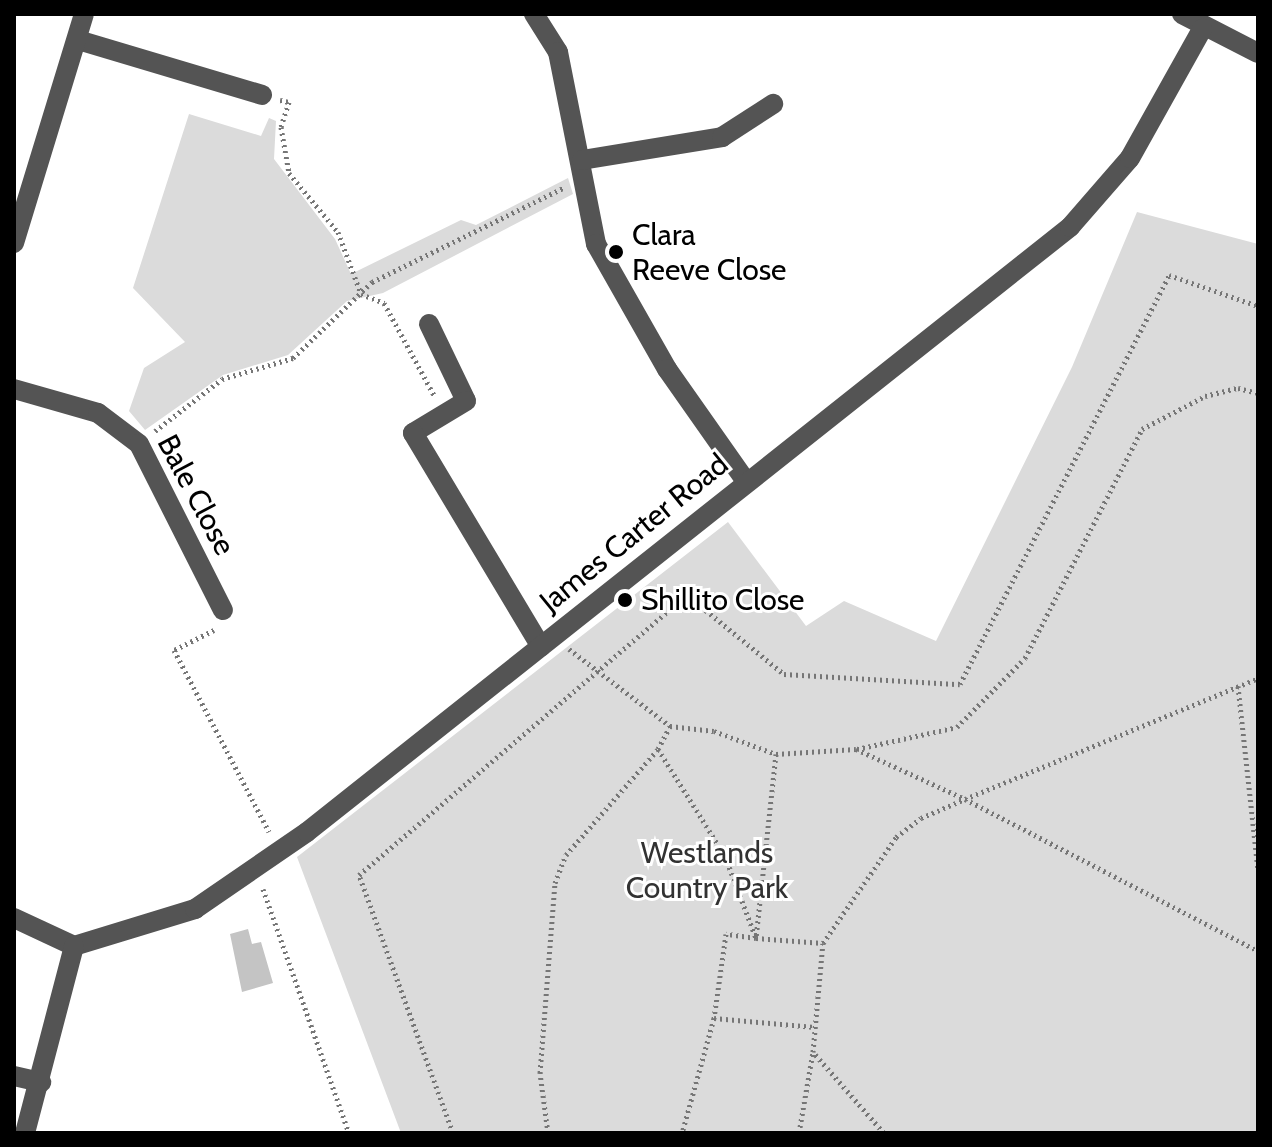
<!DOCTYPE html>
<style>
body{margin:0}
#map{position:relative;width:1272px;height:1147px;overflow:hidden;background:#fff;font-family:Cabin,sans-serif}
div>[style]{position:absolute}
.green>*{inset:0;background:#dbdbdb}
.building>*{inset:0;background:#c4c4c4}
.path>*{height:5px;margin-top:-2.5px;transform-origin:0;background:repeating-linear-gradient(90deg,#767676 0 2px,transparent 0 6px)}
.minor>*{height:20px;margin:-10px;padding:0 10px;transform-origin:10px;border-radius:10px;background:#545454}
.dots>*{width:22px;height:22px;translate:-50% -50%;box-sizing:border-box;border:4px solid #fff;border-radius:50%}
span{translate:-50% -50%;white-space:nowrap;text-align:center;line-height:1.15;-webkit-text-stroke:6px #fff;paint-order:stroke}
.poi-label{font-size:30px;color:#000}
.left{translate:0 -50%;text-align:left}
.street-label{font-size:30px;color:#000}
.park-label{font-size:30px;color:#323232}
.frame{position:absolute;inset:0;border:16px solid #000;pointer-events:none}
</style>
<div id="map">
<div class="green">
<div style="clip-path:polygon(189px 114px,261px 136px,269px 118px,276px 121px,274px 159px,335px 239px,351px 274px,461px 220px,476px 225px,568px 178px,573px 194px,383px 293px,347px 301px,288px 355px,223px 375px,145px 430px,129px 411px,144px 368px,185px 342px,133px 288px)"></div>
<div style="clip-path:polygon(1137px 212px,1258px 244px,1258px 1133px,401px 1133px,297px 857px,728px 522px,806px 626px,844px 601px,936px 641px,1072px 367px)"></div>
</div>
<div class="building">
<div style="clip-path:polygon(248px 929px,252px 944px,261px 942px,273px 983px,242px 992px,230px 934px)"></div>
</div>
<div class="path">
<div style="left:280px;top:100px;width:9px;rotate:13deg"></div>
<div style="left:289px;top:102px;width:26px;rotate:108deg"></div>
<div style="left:281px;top:127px;width:47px;rotate:80.1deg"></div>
<div style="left:289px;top:173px;width:77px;rotate:50.3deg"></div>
<div style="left:338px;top:232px;width:66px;rotate:69.6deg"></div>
<div style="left:361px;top:294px;width:25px;rotate:21deg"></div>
<div style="left:384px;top:303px;width:107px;rotate:61.5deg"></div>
<div style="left:155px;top:431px;width:85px;rotate:-37.8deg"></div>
<div style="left:222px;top:379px;width:74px;rotate:-16.5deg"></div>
<div style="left:293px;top:358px;width:110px;rotate:-43.9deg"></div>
<div style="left:372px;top:282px;width:213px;rotate:-26.2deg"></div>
<div style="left:214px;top:630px;width:45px;rotate:153.4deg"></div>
<div style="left:174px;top:650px;width:205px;rotate:62.4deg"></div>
<div style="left:569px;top:649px;width:127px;rotate:37.3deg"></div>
<div style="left:670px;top:726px;width:44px;rotate:6.5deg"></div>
<div style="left:714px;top:731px;width:66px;rotate:20.4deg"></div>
<div style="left:776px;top:754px;width:80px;rotate:-3.6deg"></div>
<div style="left:856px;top:749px;width:120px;rotate:24.6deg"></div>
<div style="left:965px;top:799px;width:317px;rotate:-22.4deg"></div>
<div style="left:1238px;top:686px;width:184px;rotate:83.8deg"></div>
<div style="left:658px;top:749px;width:126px;rotate:57.9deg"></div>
<div style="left:725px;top:856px;width:88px;rotate:69.3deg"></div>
<div style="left:756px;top:938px;width:30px;rotate:-172deg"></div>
<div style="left:726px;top:934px;width:85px;rotate:98.1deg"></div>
<div style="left:714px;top:1018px;width:119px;rotate:105.5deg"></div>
<div style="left:857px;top:749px;width:102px;rotate:-12.4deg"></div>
<div style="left:957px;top:727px;width:97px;rotate:-45.4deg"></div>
<div style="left:1025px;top:658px;width:257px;rotate:-62.9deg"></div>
<div style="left:1142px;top:429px;width:71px;rotate:-27.6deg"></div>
<div style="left:1205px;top:396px;width:34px;rotate:-14deg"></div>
<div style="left:1238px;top:388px;width:21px;rotate:14deg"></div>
<div style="left:776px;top:754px;width:185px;rotate:96.2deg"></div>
<div style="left:756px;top:938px;width:67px;rotate:4.3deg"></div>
<div style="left:263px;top:889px;width:259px;rotate:70.6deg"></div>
<div style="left:714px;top:1018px;width:101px;rotate:5.1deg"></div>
<div style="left:453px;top:1133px;width:275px;rotate:-110deg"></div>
<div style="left:359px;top:875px;width:431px;rotate:-40.5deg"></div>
<div style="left:687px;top:595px;width:125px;rotate:39.2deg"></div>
<div style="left:784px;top:674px;width:176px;rotate:3.3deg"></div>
<div style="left:960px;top:684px;width:459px;rotate:-62.9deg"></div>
<div style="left:1169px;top:275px;width:94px;rotate:19.2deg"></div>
<div style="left:548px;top:1133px;width:61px;rotate:-97.6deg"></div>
<div style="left:540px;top:1073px;width:191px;rotate:-85.5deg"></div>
<div style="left:555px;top:883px;width:30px;rotate:-69deg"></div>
<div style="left:566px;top:855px;width:140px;rotate:-49deg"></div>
<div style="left:658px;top:749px;width:26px;rotate:-62deg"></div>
<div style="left:799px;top:1133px;width:82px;rotate:-80.2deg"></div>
<div style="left:884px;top:1133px;width:108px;rotate:-131.2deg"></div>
<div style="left:813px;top:1052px;width:109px;rotate:-84.8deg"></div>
<div style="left:823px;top:943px;width:129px;rotate:-55.4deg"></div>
<div style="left:896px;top:837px;width:31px;rotate:-37deg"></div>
<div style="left:921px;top:818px;width:48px;rotate:-23.4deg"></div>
<div style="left:965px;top:799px;width:330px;rotate:27.4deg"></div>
</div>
<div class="minor">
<div style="left:534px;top:14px;width:45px;rotate:57.7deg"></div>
<div style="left:558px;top:52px;width:196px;rotate:78.8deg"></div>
<div style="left:596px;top:244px;width:144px;rotate:60.4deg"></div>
<div style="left:667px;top:369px;width:136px;rotate:54.9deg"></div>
<div style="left:1182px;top:14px;width:85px;rotate:27.2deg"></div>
<div style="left:78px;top:40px;width:192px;rotate:16.6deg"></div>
<div style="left:582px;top:160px;width:142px;rotate:-9.3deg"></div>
<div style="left:722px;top:137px;width:61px;rotate:-32.9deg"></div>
<div style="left:14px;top:243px;width:239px;rotate:-73deg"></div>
<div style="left:429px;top:324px;width:85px;rotate:64.3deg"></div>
<div style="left:466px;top:401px;width:62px;rotate:148.9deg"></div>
<div style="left:413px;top:433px;width:249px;rotate:59.1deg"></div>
<div style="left:14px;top:389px;width:87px;rotate:15.9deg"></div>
<div style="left:98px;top:413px;width:51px;rotate:37.1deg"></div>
<div style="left:139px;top:444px;width:186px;rotate:63.2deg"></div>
<div style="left:14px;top:918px;width:66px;rotate:25deg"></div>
<div style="left:74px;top:946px;width:127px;rotate:-17deg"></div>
<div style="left:195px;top:909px;width:136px;rotate:-34.5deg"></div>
<div style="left:307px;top:832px;width:974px;rotate:-38.41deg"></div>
<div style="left:1070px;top:227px;width:91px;rotate:-49deg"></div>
<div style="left:1130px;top:158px;width:148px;rotate:-60.8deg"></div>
<div style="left:14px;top:1076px;width:28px;rotate:13deg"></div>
<div style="left:25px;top:1133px;width:193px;rotate:-75.3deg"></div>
</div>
<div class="dots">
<div style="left:616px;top:252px;background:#000"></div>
<div style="left:625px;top:600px;background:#000"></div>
</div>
<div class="poi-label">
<span class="left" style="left:632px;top:252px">Clara<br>Reeve Close</span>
<span class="left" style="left:641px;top:600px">Shillito Close</span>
</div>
<div class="street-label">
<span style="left:196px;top:495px;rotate:62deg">Bale Close</span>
<span style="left:634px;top:533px;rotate:-39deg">James Carter Road</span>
</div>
<div class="park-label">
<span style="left:707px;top:870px">Westlands<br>Country Park</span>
</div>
<div class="frame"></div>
</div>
